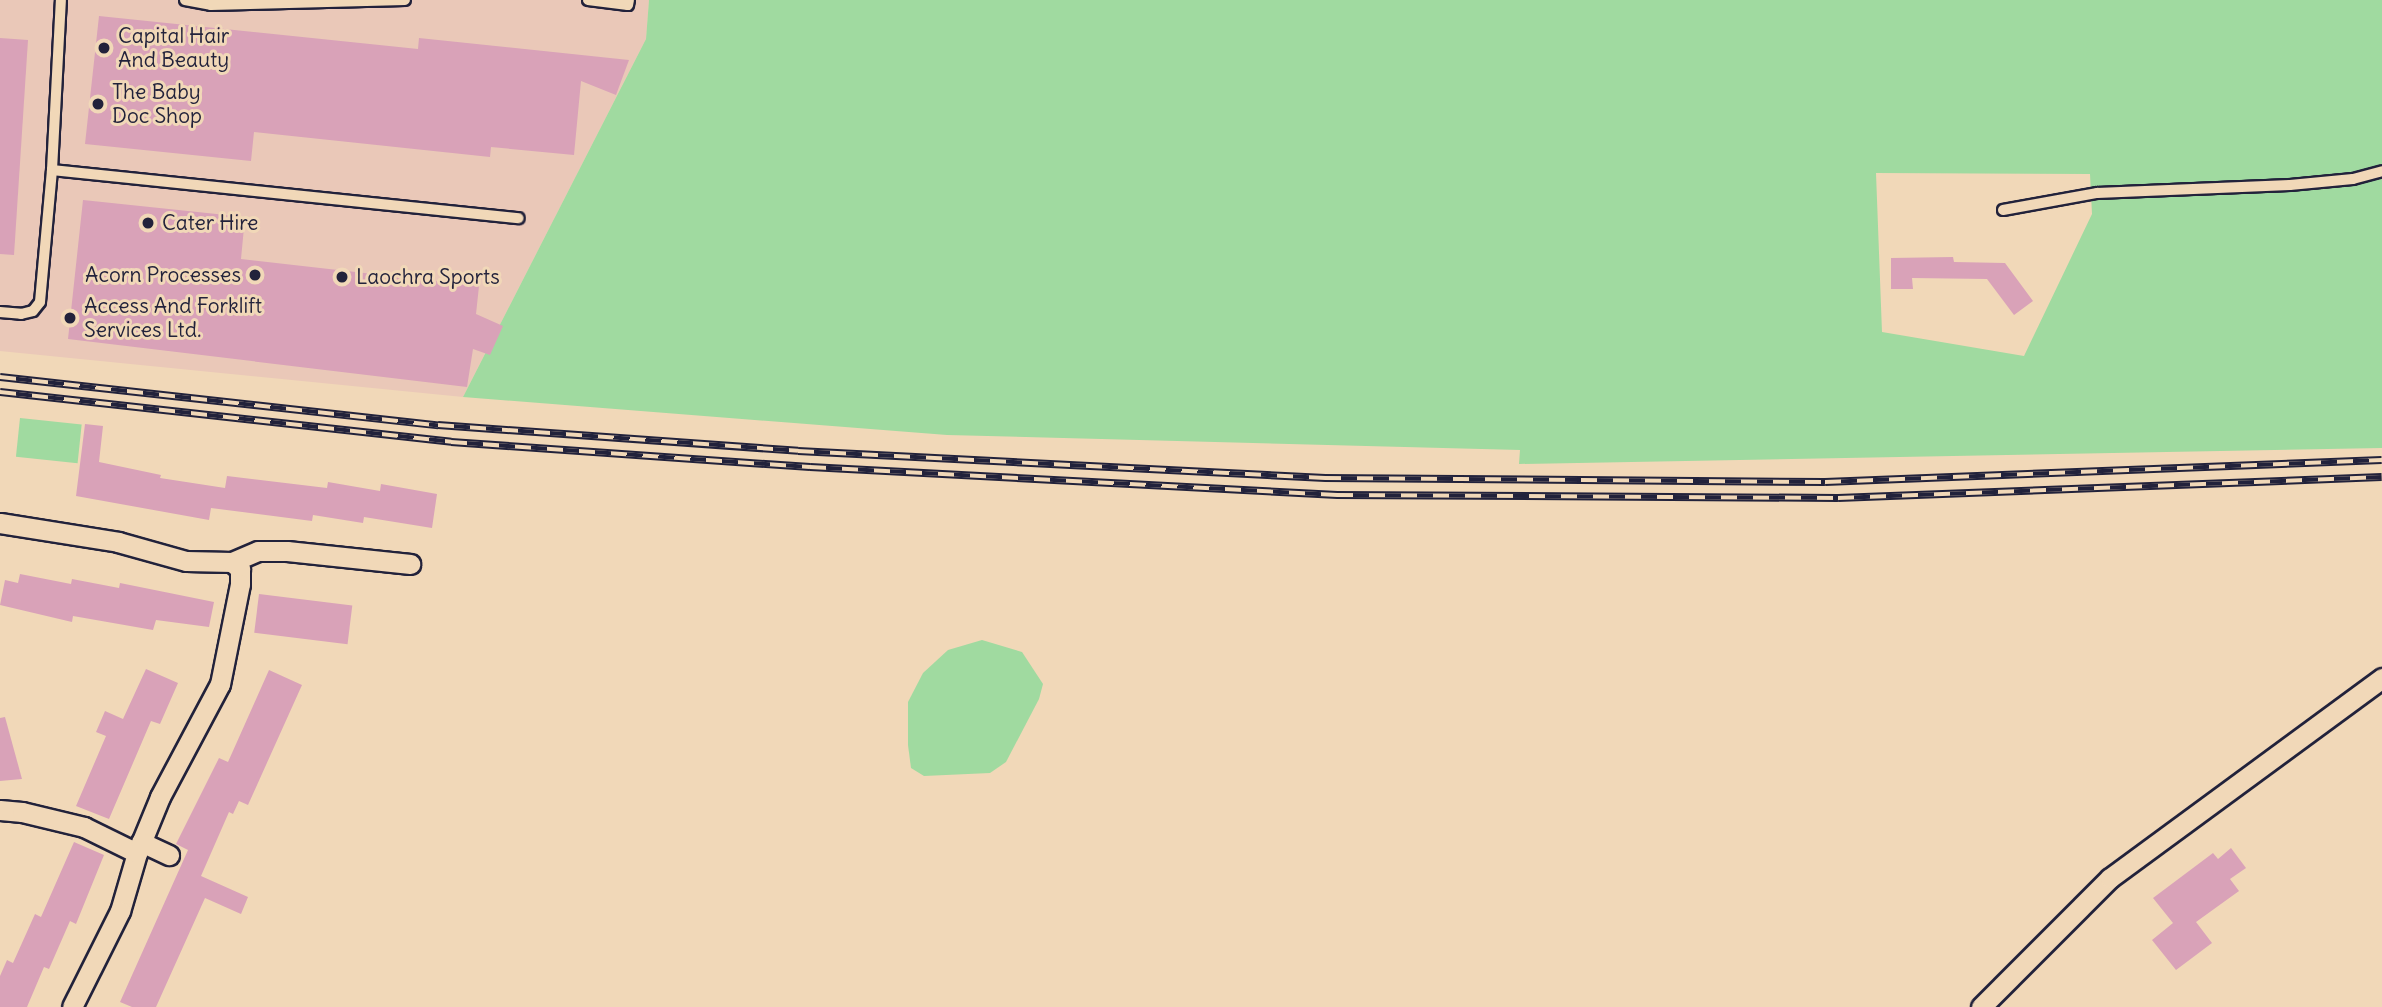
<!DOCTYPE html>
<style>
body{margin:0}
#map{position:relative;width:2382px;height:1007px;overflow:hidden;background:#f1d8b8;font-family:Delius,sans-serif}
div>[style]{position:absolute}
.built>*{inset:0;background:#eac8b8}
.green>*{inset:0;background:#a0daa0;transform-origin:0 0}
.building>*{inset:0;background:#d9a2b8;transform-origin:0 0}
.roads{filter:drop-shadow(2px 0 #22223b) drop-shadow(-2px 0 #22223b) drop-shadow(0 2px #22223b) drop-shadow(0 -2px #22223b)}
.lane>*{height:10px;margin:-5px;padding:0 5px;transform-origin:5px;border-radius:5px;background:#f1d8b8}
.street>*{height:19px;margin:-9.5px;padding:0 9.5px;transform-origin:9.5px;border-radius:9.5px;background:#f1d8b8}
.rail>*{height:8px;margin-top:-4px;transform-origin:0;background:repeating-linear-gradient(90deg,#f1d8b8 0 16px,#22223b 0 32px);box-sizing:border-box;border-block:2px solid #22223b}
.dots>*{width:19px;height:19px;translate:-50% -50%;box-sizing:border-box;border:4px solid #f1d8b8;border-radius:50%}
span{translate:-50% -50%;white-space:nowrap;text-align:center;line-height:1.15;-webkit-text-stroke:6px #f1d8b8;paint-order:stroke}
.poi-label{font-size:21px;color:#22223b}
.left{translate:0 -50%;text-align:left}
.right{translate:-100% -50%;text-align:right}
</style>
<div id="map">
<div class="built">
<div style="clip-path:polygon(0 0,649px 0,646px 39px,463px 397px,0 351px)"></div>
</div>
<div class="green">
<div style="clip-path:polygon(evenodd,649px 0,2382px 0,2382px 448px,1519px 464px,1520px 450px,947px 435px,463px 397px,646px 39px,649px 0,1876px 173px,2090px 174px,2092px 214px,2024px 356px,1882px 332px,1876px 173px)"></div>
<div style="left:20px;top:418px;width:62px;height:39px;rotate:6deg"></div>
<div style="clip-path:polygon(982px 640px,1022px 652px,1043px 684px,1039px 699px,1006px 762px,990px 773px,924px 776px,911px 768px,908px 745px,908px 702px,923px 673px,948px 650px)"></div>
</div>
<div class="building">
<div style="clip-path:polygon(99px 16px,418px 49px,419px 38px,629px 60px,616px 95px,581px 81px,574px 155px,491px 147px,490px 157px,254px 132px,251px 161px,85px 144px)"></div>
<div style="clip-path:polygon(0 38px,28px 40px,14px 255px,0 254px)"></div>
<div style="clip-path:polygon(83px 200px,245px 217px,241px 259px,479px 286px,476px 314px,503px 326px,490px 355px,473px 349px,467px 387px,68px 339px)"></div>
<div style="clip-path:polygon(1953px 257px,1954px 262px,2005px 263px,2033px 301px,2014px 315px,1987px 279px,1912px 278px,1913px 289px,1891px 289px,1891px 258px)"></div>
<div style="clip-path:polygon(85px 424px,103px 426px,99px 462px,161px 475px,160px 478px,225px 488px,227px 476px,327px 488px,328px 482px,380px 491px,381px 484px,437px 494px,432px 528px,364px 517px,363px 523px,313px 515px,312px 521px,211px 508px,209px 520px,76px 496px)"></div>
<div style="clip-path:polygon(20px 574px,71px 584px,72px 579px,119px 588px,120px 583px,214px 602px,209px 627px,156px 620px,153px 630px,73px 616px,72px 622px,0 605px,5px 580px,18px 583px)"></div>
<div style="left:259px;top:594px;width:94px;height:39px;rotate:7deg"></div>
<div style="clip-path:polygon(146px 669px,178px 683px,160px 724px,151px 721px,109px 819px,76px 806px,106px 736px,96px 732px,105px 711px,123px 719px)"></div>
<div style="clip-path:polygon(269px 670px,302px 685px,248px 805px,239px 801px,233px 814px,229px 812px,201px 876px,248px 897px,241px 914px,205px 898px,156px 1007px,132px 1007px,120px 1002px,188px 850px,176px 844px,219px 758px,228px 762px)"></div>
<div style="clip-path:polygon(5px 717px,22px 779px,0 781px,0 718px)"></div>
<div style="clip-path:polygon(74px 842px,104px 855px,76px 924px,70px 921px,49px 969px,44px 967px,27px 1007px,0 1007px,0 976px,7px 960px,13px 963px,35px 914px,41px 917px)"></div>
<div style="clip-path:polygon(2231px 848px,2246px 868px,2230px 879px,2239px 891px,2196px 922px,2212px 943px,2176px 970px,2152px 940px,2173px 923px,2153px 898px,2213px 853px,2218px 859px)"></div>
</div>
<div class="roads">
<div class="lane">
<div style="left:185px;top:0;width:26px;rotate:11deg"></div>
<div style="left:211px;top:5px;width:194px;rotate:-1.5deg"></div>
<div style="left:588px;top:0;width:40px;rotate:7.1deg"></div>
<div style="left:628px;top:5px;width:5px;rotate:-79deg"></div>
<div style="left:52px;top:170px;width:469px;rotate:5.9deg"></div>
<div style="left:2003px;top:210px;width:96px;rotate:-10.3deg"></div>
<div style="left:2097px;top:193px;width:193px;rotate:-2.4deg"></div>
<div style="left:2290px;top:185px;width:63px;rotate:-5.4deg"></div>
<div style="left:2353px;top:179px;width:30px;rotate:-15deg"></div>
<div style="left:0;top:312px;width:21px;rotate:5deg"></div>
<div style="left:21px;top:314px;width:12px;rotate:-14deg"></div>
<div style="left:33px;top:311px;width:11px;rotate:-52deg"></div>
<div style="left:40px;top:302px;width:133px;rotate:-84.8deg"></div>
<div style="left:52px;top:170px;width:170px;rotate:-87deg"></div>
</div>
<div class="street">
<div style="left:0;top:523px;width:120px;rotate:9.1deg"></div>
<div style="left:118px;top:542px;width:71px;rotate:15.6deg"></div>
<div style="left:186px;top:561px;width:46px;rotate:1.2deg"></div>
<div style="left:232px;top:562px;width:11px;rotate:41deg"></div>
<div style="left:240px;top:569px;width:15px;rotate:90deg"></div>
<div style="left:240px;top:584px;width:102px;rotate:101.3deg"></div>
<div style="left:220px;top:684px;width:128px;rotate:118deg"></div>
<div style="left:160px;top:797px;width:61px;rotate:112.3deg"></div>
<div style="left:137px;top:853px;width:60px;rotate:106.3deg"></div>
<div style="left:120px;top:911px;width:107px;rotate:116.6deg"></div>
<div style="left:232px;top:562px;width:28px;rotate:-23deg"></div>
<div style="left:258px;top:551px;width:29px"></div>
<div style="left:287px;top:551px;width:124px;rotate:6deg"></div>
<div style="left:0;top:810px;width:22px;rotate:5deg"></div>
<div style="left:22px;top:812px;width:64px;rotate:13.6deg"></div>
<div style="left:84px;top:827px;width:59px;rotate:26.1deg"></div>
<div style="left:141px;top:842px;width:31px;rotate:25deg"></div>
<div style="left:1981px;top:1007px;width:182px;rotate:-45deg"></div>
<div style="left:2110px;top:878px;width:338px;rotate:-36.3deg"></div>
</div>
</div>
<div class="rail">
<div style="left:0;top:377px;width:441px;rotate:6.3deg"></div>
<div style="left:438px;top:425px;width:361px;rotate:4.1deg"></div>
<div style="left:798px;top:451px;width:528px;rotate:2.93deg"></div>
<div style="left:1325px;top:478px;width:500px;rotate:0.46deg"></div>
<div style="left:1825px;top:482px;width:557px;rotate:-2.26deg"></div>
<div style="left:0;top:392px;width:454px;rotate:6.3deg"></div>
<div style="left:451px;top:442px;width:360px;rotate:4deg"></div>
<div style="left:810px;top:467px;width:528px;rotate:3.04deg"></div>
<div style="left:1337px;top:495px;width:501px;rotate:0.34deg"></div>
<div style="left:1838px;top:498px;width:544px;rotate:-2.21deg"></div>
</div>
<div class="dots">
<div style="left:104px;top:48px;background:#22223b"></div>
<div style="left:98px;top:104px;background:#22223b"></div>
<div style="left:148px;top:223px;background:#22223b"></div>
<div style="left:255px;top:275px;background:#22223b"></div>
<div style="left:342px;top:277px;background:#22223b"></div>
<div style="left:70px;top:318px;background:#22223b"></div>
</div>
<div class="poi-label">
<span class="left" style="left:118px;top:48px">Capital Hair<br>And Beauty</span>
<span class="left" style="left:112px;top:104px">The Baby<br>Doc Shop</span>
<span class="left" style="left:162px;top:223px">Cater Hire</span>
<span class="right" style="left:241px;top:275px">Acorn Processes</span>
<span class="left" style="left:356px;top:277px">Laochra Sports</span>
<span class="left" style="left:84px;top:318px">Access And Forklift<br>Services Ltd.</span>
</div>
</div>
